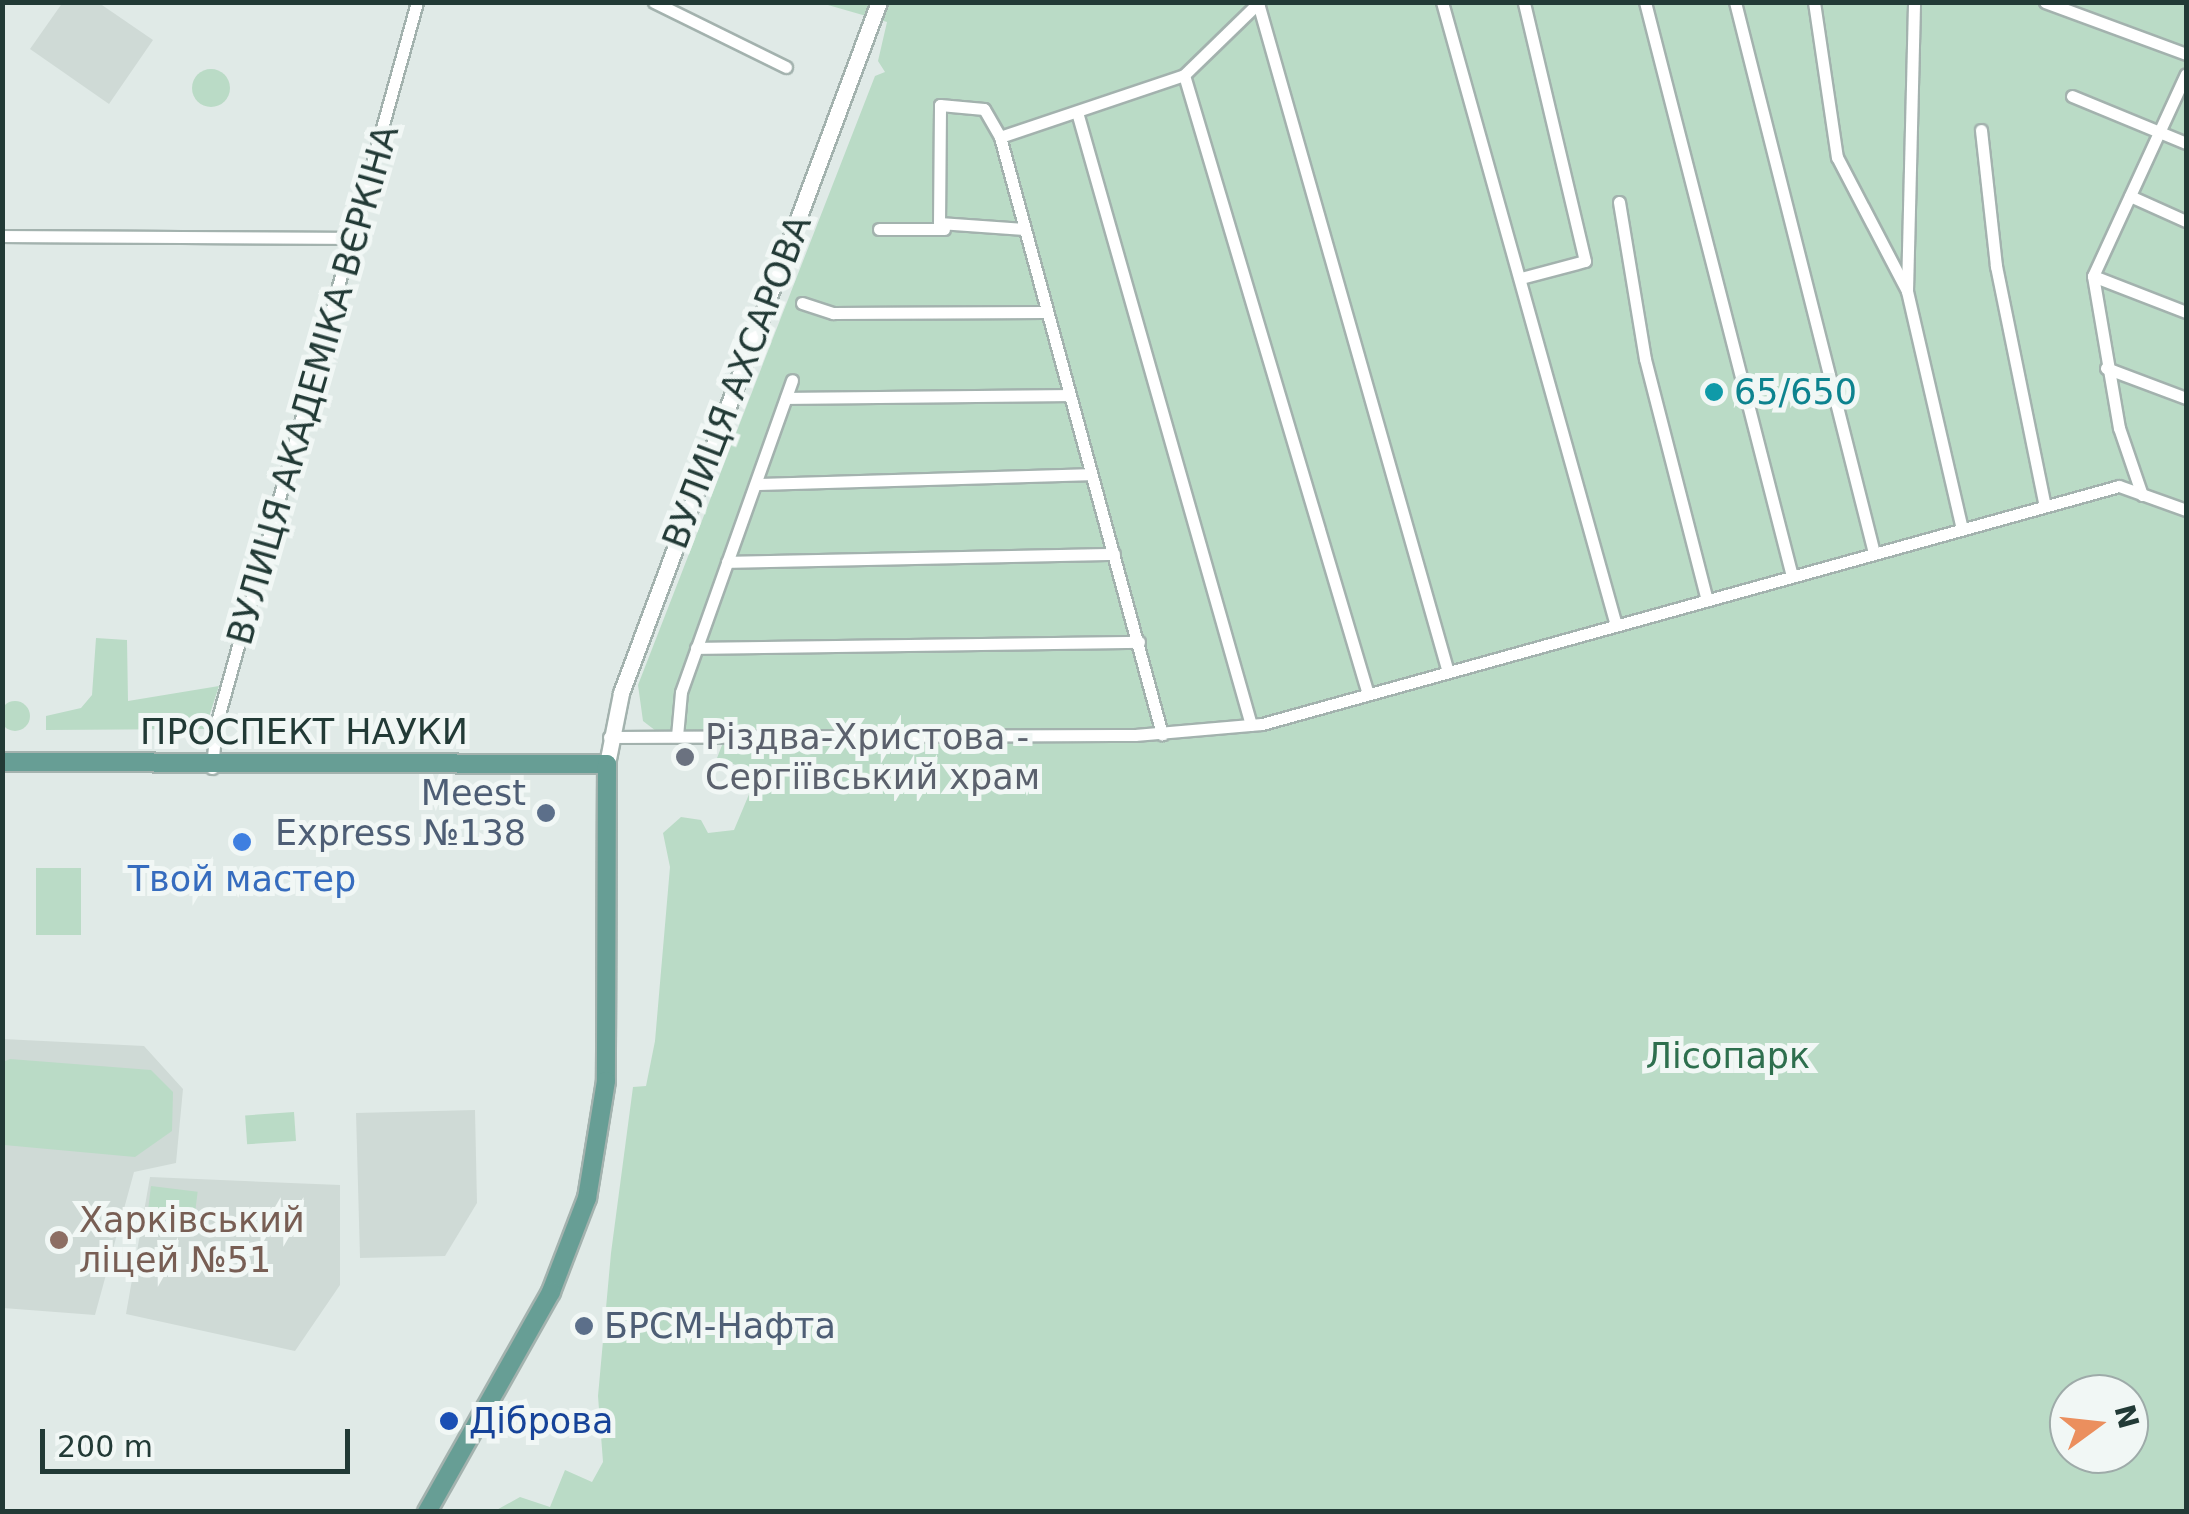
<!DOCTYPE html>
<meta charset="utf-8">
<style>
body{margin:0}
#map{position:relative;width:2189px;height:1514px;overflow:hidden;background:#e0eae7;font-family:"DejaVu Sans",sans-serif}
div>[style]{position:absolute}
.built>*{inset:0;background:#cfdad6}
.green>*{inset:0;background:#badbc6;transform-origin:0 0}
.round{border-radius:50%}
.roads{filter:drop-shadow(2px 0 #a3b2ae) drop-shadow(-2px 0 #a3b2ae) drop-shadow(0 2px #a3b2ae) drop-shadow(0 -2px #a3b2ae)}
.minor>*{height:11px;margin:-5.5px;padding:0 5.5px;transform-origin:5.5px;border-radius:5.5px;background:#fff}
.secondary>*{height:15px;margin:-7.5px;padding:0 7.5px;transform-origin:7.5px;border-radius:7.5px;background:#fff}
.primary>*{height:18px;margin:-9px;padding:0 9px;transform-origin:9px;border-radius:9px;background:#679e95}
.dots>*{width:28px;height:28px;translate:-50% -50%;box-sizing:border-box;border:5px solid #f1f7f5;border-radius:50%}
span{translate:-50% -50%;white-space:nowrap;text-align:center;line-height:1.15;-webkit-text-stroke:10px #f1f7f5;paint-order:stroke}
.street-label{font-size:35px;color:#223a36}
.culture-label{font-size:35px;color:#0d838f}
.left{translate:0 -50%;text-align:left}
.worship-label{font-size:35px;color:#5b616d}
.service-label{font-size:35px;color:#4e5e75}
.right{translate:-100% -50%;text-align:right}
.shop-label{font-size:35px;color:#366cbe}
.park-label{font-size:35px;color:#2e6f4e}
.education-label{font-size:35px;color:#785e54}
.transit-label{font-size:35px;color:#164399}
.frame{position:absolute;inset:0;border:5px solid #223a36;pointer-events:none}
.north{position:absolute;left:2049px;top:1374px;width:100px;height:100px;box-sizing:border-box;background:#f1f7f5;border:2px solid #9eaba9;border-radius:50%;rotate:75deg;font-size:28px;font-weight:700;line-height:40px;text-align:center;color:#223a36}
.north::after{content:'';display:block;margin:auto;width:35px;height:45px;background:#eb8f5e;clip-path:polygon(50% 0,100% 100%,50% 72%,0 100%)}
.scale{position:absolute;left:40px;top:1429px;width:310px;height:45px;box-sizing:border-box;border:5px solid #223a36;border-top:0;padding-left:12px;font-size:30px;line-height:35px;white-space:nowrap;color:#223a36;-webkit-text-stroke:8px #f1f7f5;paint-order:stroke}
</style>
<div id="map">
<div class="built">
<div style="clip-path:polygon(63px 2px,99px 3px,153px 40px,109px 104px,30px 49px)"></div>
<div style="clip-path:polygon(3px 1039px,144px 1046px,183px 1089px,176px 1163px,134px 1172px,95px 1315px,3px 1308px)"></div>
<div style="clip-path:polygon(475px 1110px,477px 1203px,445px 1256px,360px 1258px,356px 1113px)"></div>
<div style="clip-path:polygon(150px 1177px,340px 1185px,340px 1285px,295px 1351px,126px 1314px)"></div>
</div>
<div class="green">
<div style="clip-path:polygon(evenodd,821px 3px,2186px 3px,2186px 1511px,493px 1512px,520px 1497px,550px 1507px,565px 1470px,592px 1482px,603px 1462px,598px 1396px,611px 1253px,633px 1087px,646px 1086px,655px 1041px,670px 867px,663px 833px,681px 817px,701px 820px,708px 833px,734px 830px,758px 773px,717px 758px,726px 735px,656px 731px,643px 721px,638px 685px,875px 76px,885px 72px,878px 61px,887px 22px,821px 3px,2069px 1394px,2129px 1394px,2129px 1454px,2069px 1454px,2069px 1394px)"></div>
<div class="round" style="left:192px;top:69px;width:38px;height:38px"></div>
<div style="clip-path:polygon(96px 638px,127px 640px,128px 701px,219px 686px,205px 729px,46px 730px,46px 716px,81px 708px,92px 695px)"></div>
<div class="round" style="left:0;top:701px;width:30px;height:30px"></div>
<div style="left:36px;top:868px;width:45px;height:67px"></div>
<div style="clip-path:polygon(10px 1059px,151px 1070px,173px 1092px,172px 1131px,135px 1157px,4px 1145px,3px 1062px)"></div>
<div style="left:294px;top:1112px;width:29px;height:49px;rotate:86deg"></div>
<div style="left:151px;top:1186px;width:47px;height:28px;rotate:7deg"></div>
</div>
<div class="roads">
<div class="minor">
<div style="left:654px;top:2px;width:147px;rotate:26.2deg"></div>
<div style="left:1442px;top:2px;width:647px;rotate:74.4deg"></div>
<div style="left:1645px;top:2px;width:593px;rotate:75.64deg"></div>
<div style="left:1735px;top:2px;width:568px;rotate:75.84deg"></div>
<div style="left:1814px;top:2px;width:157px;rotate:81.6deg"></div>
<div style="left:1837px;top:157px;width:151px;rotate:62.4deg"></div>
<div style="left:1907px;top:291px;width:244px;rotate:77deg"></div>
<div style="left:2045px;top:2px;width:150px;rotate:20.2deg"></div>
<div style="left:1258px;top:3px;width:695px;rotate:74.15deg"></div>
<div style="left:1184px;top:75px;width:646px;rotate:73.45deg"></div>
<div style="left:2072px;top:96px;width:123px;rotate:22.4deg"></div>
<div style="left:1077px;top:112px;width:637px;rotate:74.15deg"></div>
<div style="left:1981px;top:130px;width:137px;rotate:83.7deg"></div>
<div style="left:1996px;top:266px;width:245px;rotate:78.5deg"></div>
<div style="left:1000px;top:137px;width:194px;rotate:-18.6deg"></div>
<div style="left:1184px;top:75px;width:105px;rotate:-44.2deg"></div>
<div style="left:2130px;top:196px;width:61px;rotate:24.1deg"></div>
<div style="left:1619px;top:202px;width:159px;rotate:80.6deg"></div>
<div style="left:1645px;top:359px;width:249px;rotate:75.6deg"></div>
<div style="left:879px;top:229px;width:65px"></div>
<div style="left:1024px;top:229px;width:85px;rotate:-176deg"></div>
<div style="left:939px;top:223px;width:118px;rotate:-89.5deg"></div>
<div style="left:940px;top:105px;width:44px;rotate:5.2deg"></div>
<div style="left:984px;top:109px;width:32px;rotate:60deg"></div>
<div style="left:1000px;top:137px;width:619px;rotate:74.82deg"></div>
<div style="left:2px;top:236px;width:357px;rotate:0.3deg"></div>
<div style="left:2093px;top:276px;width:100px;rotate:21.2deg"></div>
<div style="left:1521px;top:278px;width:66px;rotate:-14.9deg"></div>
<div style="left:1585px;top:261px;width:266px;rotate:-103.3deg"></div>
<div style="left:1907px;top:291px;width:289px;rotate:-88.6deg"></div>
<div style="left:802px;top:303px;width:33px;rotate:18deg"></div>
<div style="left:833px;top:313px;width:211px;rotate:-0.3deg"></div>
<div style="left:2106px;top:368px;width:85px;rotate:20.6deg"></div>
<div style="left:786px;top:398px;width:282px;rotate:-0.6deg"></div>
<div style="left:756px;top:484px;width:334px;rotate:-1.7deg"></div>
<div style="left:2142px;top:495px;width:71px;rotate:-108.9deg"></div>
<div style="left:2119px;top:428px;width:154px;rotate:-99.7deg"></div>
<div style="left:2093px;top:276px;width:222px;rotate:-65.3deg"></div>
<div style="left:727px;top:562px;width:387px;rotate:-1.2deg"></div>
<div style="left:696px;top:648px;width:443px;rotate:-0.8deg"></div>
<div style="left:677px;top:736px;width:44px;rotate:-84.8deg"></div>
<div style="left:681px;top:692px;width:331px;rotate:-70.4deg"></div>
<div style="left:609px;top:737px;width:526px;rotate:-0.22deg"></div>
<div style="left:1135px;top:735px;width:127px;rotate:-5deg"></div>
<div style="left:1262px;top:724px;width:889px;rotate:-15.52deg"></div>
<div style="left:2119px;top:486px;width:71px;rotate:19.7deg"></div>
<div style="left:212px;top:768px;width:43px;rotate:-84.7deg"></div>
<div style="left:216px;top:725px;width:750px;rotate:-74.46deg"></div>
</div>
<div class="secondary">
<div style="left:607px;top:764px;width:72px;rotate:-78.8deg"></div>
<div style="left:621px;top:693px;width:738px;rotate:-69.53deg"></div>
</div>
<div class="primary">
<div style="left:2px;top:762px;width:605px;rotate:0.19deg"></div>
<div style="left:607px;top:764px;width:317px;rotate:90.2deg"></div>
<div style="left:606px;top:1081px;width:119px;rotate:99.2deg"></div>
<div style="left:587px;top:1198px;width:101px;rotate:111deg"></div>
<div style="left:551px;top:1292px;width:253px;rotate:119.4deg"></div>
</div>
</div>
<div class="dots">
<div style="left:1714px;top:392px;background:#0f9aa8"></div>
<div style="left:685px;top:757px;background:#6b7280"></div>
<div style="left:546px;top:813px;background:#5c6f8a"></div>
<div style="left:242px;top:842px;background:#3f7fe0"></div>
<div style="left:59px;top:1240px;background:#8d6e63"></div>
<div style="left:584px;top:1326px;background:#5c6f8a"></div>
<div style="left:449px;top:1421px;background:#1a4fb4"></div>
</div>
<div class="street-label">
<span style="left:737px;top:382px;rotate:-69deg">ВУЛИЦЯ АХСАРОВА</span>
<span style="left:313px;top:385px;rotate:-74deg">ВУЛИЦЯ АКАДЕМІКА ВЄРКІНА</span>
<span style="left:304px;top:732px">ПРОСПЕКТ НАУКИ</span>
</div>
<div class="culture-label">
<span class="left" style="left:1734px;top:392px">65/650</span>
</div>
<div class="worship-label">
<span class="left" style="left:705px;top:757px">Різдва-Христова -<br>Сергіївський храм</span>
</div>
<div class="service-label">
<span class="right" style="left:526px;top:813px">Meest<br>Express №138</span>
<span class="left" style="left:604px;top:1326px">БРСМ-Нафта</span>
</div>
<div class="shop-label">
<span style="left:242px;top:879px">Твой мастер</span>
</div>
<div class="park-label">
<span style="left:1728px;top:1056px">Лісопарк</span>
</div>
<div class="education-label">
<span class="left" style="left:79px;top:1240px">Харківський<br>ліцей №51</span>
</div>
<div class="transit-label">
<span class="left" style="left:469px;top:1421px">Діброва</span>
</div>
<div class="frame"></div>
<div class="north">N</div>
<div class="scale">200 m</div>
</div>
